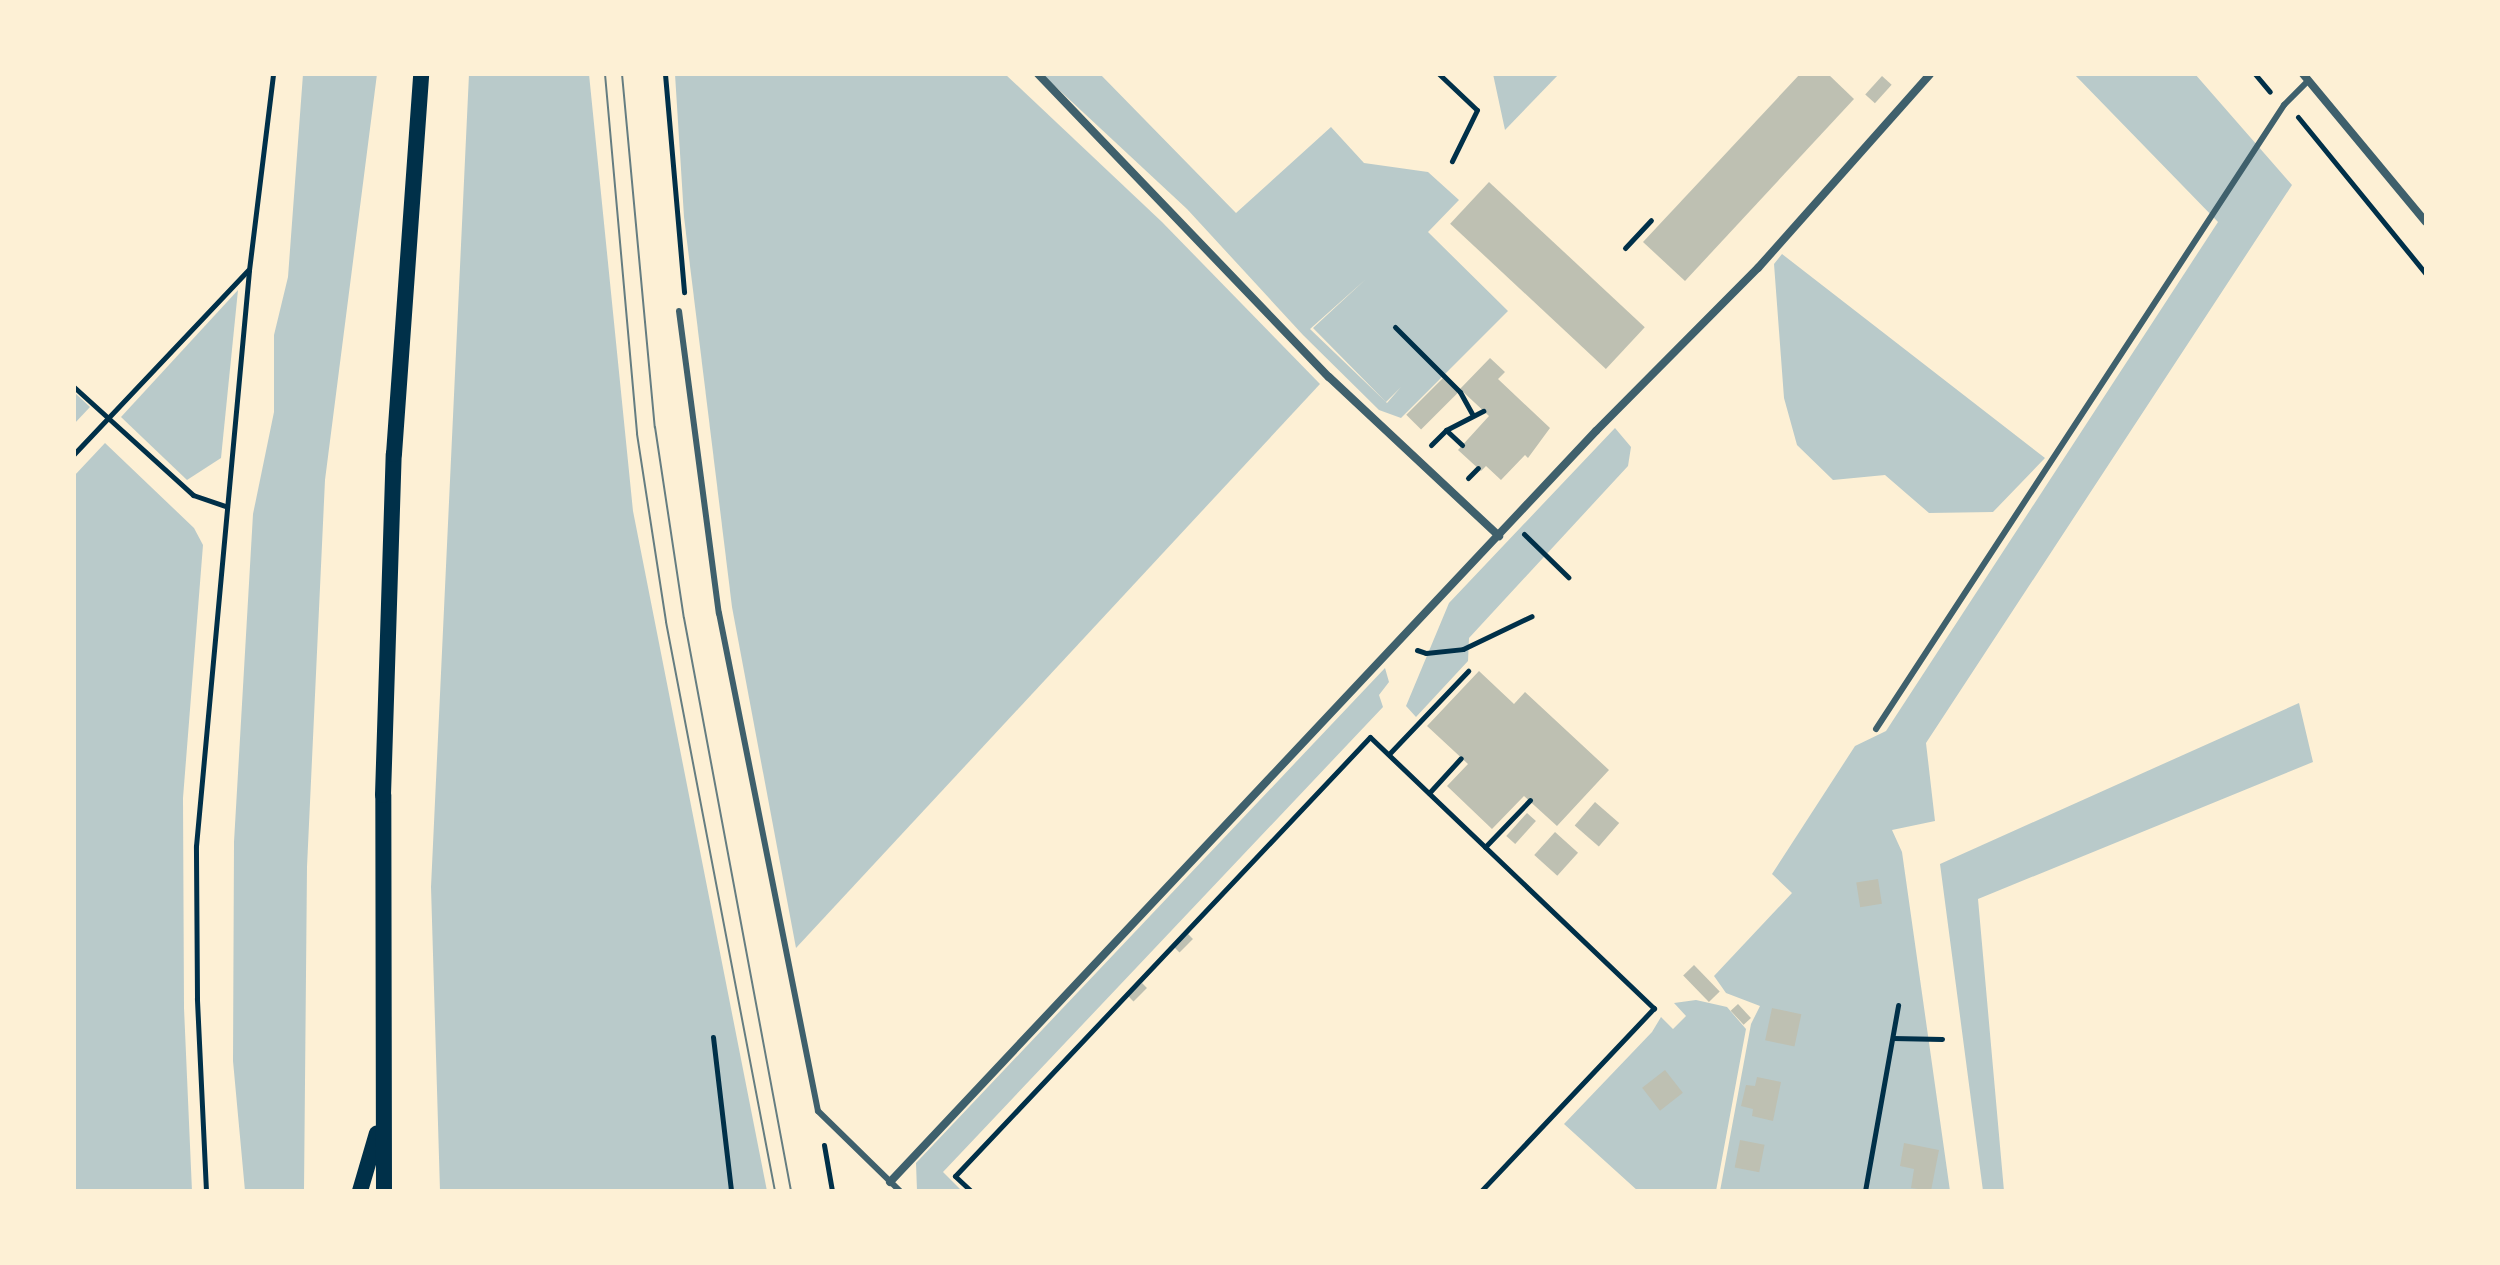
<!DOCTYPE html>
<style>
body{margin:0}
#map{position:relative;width:2500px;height:1265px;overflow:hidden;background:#fdf0d5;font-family:Manrope,sans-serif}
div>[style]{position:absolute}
.green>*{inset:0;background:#b9caca}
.building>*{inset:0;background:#bec0b2;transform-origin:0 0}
.path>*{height:5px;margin:-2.5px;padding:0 2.5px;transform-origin:2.5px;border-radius:2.5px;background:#003049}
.service>*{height:6px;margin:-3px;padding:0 3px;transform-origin:3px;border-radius:3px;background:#3f606c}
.minor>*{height:8px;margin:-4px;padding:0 4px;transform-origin:4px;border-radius:4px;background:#3f606c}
.secondary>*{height:16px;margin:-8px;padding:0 8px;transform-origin:8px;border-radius:8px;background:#003049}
.tram>*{height:2px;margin:-1px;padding:0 1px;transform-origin:1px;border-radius:1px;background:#657d81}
span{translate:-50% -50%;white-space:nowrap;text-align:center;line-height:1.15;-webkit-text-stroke:8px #fdf0d5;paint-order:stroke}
.frame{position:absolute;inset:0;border:76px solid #fdf0d5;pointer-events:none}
</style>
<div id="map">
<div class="green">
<div style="clip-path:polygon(303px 74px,377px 74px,325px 480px,307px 867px,304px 1191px,245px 1191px,233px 1061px,234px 842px,253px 514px,274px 412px,274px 335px,288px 277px)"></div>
<div style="clip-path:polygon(469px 74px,589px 74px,633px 511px,767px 1191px,440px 1191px,431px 887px)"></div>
<div style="clip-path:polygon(675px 74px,1005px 74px,1162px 222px,1320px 384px,796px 948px,732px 607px,684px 217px)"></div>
<div style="clip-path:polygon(evenodd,1042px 74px,1100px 74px,1236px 213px,1331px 127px,1364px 163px,1428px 172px,1459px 200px,1428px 232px,1508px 311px,1401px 418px,1379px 410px,1303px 335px,1187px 209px,1042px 74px,1366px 279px,1313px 328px,1386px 402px,1401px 387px,1387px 403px,1310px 329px,1366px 279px)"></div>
<div style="clip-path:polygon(1493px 74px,1559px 74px,1505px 130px)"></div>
<div style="clip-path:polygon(2074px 74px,2195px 74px,2292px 185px,1926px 743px,1935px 821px,1892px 830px,1902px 852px,1950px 1191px,1720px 1191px,1751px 1024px,1760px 1006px,1726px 993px,1714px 976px,1792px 893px,1772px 874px,1855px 746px,1886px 731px,2218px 222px)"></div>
<div style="clip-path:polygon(1782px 254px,2045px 458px,1993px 512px,1929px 513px,1885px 475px,1833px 480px,1797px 445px,1784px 398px,1774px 264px)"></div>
<div style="clip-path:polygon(238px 290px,221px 458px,187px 480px,121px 417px)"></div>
<div style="clip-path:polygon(74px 392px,90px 407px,74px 424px)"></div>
<div style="clip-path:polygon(1615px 428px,1631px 447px,1628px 466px,1469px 638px,1468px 661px,1416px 717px,1406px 706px,1449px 603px)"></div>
<div style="clip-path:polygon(105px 443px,194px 528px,203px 545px,183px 798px,184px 1008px,192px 1191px,74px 1191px,74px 476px)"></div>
<div style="clip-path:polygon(1385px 668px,1389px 682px,1379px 695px,1383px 707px,943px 1172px,962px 1191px,917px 1191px,916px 1163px)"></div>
<div style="clip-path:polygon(2299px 703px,2313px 762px,1978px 899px,2004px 1191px,1983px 1191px,1940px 864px)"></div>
<div style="clip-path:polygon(1696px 1000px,1727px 1007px,1746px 1029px,1716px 1191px,1638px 1191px,1564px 1124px,1652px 1032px,1661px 1017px,1673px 1029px,1686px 1016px,1674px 1003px)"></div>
</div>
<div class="building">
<div style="clip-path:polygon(1800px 74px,1828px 74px,1854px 99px,1685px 281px,1643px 242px)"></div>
<div style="left:1882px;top:76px;width:13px;height:25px;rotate:42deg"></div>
<div style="left:1489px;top:182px;width:213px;height:57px;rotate:43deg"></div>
<div style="clip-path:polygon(1490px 358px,1505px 372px,1498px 379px,1550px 428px,1528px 458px,1525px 455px,1501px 480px,1486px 466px,1481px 471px,1458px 450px,1489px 416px,1460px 389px)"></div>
<div style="left:1443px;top:378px;width:21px;height:52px;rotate:45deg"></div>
<div style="clip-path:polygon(1479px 671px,1514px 704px,1525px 692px,1609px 770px,1557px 826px,1524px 796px,1492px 829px,1447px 786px,1468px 764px,1427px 726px)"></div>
<div style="left:1595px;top:802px;width:32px;height:31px;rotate:41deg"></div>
<div style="left:1527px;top:813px;width:12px;height:31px;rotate:42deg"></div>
<div style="left:1555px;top:832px;width:31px;height:31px;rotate:42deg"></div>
<div style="left:1878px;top:879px;width:25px;height:22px;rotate:81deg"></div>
<div style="left:1188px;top:934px;width:7px;height:19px;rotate:45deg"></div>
<div style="left:1694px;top:965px;width:37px;height:15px;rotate:46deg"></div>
<div style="left:1142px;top:983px;width:7px;height:19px;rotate:45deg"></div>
<div style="left:1738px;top:1004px;width:19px;height:10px;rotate:47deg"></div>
<div style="left:1772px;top:1008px;width:30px;height:33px;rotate:12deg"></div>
<div style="left:1665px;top:1070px;width:29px;height:29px;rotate:52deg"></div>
<div style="clip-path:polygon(1757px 1077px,1781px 1082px,1773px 1121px,1752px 1116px,1753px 1109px,1741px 1106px,1746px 1085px,1755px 1086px)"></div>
<div style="left:1740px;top:1140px;width:25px;height:28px;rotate:11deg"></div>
<div style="clip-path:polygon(1904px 1143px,1939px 1150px,1931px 1191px,1911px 1188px,1914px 1169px,1900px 1166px)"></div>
</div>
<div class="path">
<div style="left:665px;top:74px;width:219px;rotate:85deg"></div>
<div style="left:1439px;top:74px;width:52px;rotate:43.5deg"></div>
<div style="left:1477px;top:110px;width:57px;rotate:116.1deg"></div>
<div style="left:2255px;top:74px;width:23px;rotate:50deg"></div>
<div style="left:2298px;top:117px;width:203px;rotate:50.8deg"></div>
<div style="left:1625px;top:248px;width:38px;rotate:-47deg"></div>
<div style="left:1395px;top:327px;width:92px;rotate:45deg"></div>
<div style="left:1460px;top:392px;width:26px;rotate:61deg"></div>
<div style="left:74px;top:387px;width:161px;rotate:42.2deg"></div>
<div style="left:193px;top:495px;width:36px;rotate:19deg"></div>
<div style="left:1446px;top:430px;width:22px;rotate:43deg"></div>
<div style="left:1431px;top:445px;width:21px;rotate:-45deg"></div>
<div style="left:1446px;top:430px;width:42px;rotate:-27.2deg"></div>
<div style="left:74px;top:454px;width:253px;rotate:-46.6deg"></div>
<div style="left:1468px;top:478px;width:14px;rotate:-45deg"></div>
<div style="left:1524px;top:534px;width:62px;rotate:44.3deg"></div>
<div style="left:1417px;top:650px;width:9px;rotate:18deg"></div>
<div style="left:1426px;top:653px;width:37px;rotate:-6deg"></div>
<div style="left:1463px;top:649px;width:76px;rotate:-25.6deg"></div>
<div style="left:1389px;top:754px;width:115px;rotate:-46.4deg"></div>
<div style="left:1429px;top:793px;width:47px;rotate:-47.6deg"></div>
<div style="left:1485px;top:847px;width:65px;rotate:-46.2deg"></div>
<div style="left:713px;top:1037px;width:155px;rotate:83.3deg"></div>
<div style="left:1893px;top:1038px;width:49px;rotate:1.2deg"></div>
<div style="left:824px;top:1145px;width:47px;rotate:80.1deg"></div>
<div style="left:206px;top:1191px;width:193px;rotate:-92.7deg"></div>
<div style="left:197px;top:998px;width:152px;rotate:-90.4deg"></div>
<div style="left:196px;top:846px;width:578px;rotate:-84.74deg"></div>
<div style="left:249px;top:270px;width:197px;rotate:-83deg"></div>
<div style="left:971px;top:1191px;width:22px;rotate:-137deg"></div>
<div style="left:955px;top:1176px;width:604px;rotate:-46.61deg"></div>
<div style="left:1370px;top:737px;width:393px;rotate:43.7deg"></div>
<div style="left:1654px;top:1008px;width:252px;rotate:133.4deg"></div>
<div style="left:1865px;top:1191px;width:189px;rotate:-79.9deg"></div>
</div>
<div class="service">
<div style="left:679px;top:311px;width:305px;rotate:82.5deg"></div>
<div style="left:719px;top:613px;width:508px;rotate:78.76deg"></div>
<div style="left:818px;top:1111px;width:115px;rotate:44.3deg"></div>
<div style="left:1876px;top:729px;width:746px;rotate:-56.82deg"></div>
<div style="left:2284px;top:105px;width:34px;rotate:-45deg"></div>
</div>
<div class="minor">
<div style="left:1038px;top:74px;width:420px;rotate:46.2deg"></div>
<div style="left:1329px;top:377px;width:233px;rotate:43.1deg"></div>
<div style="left:2303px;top:74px;width:192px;rotate:50.3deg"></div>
<div style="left:890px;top:1182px;width:1031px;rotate:-46.77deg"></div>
<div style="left:1596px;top:431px;width:230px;rotate:-45.2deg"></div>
<div style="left:1758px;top:268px;width:259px;rotate:-48.4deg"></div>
</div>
<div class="secondary">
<div style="left:360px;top:1191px;width:60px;rotate:-73.7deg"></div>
<div style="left:384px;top:1191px;width:396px;rotate:-90.1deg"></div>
<div style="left:383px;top:795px;width:341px;rotate:-88.2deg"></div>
<div style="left:394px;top:454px;width:381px;rotate:-85.9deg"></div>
</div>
<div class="tram">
<div style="left:605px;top:74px;width:361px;rotate:84.9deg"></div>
<div style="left:637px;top:434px;width:190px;rotate:81.2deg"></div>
<div style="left:666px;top:622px;width:579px;rotate:79.16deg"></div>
<div style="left:622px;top:74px;width:355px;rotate:84.7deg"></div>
<div style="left:655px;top:427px;width:193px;rotate:81.4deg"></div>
<div style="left:684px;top:618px;width:583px;rotate:79.42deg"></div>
</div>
<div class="frame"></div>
</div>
